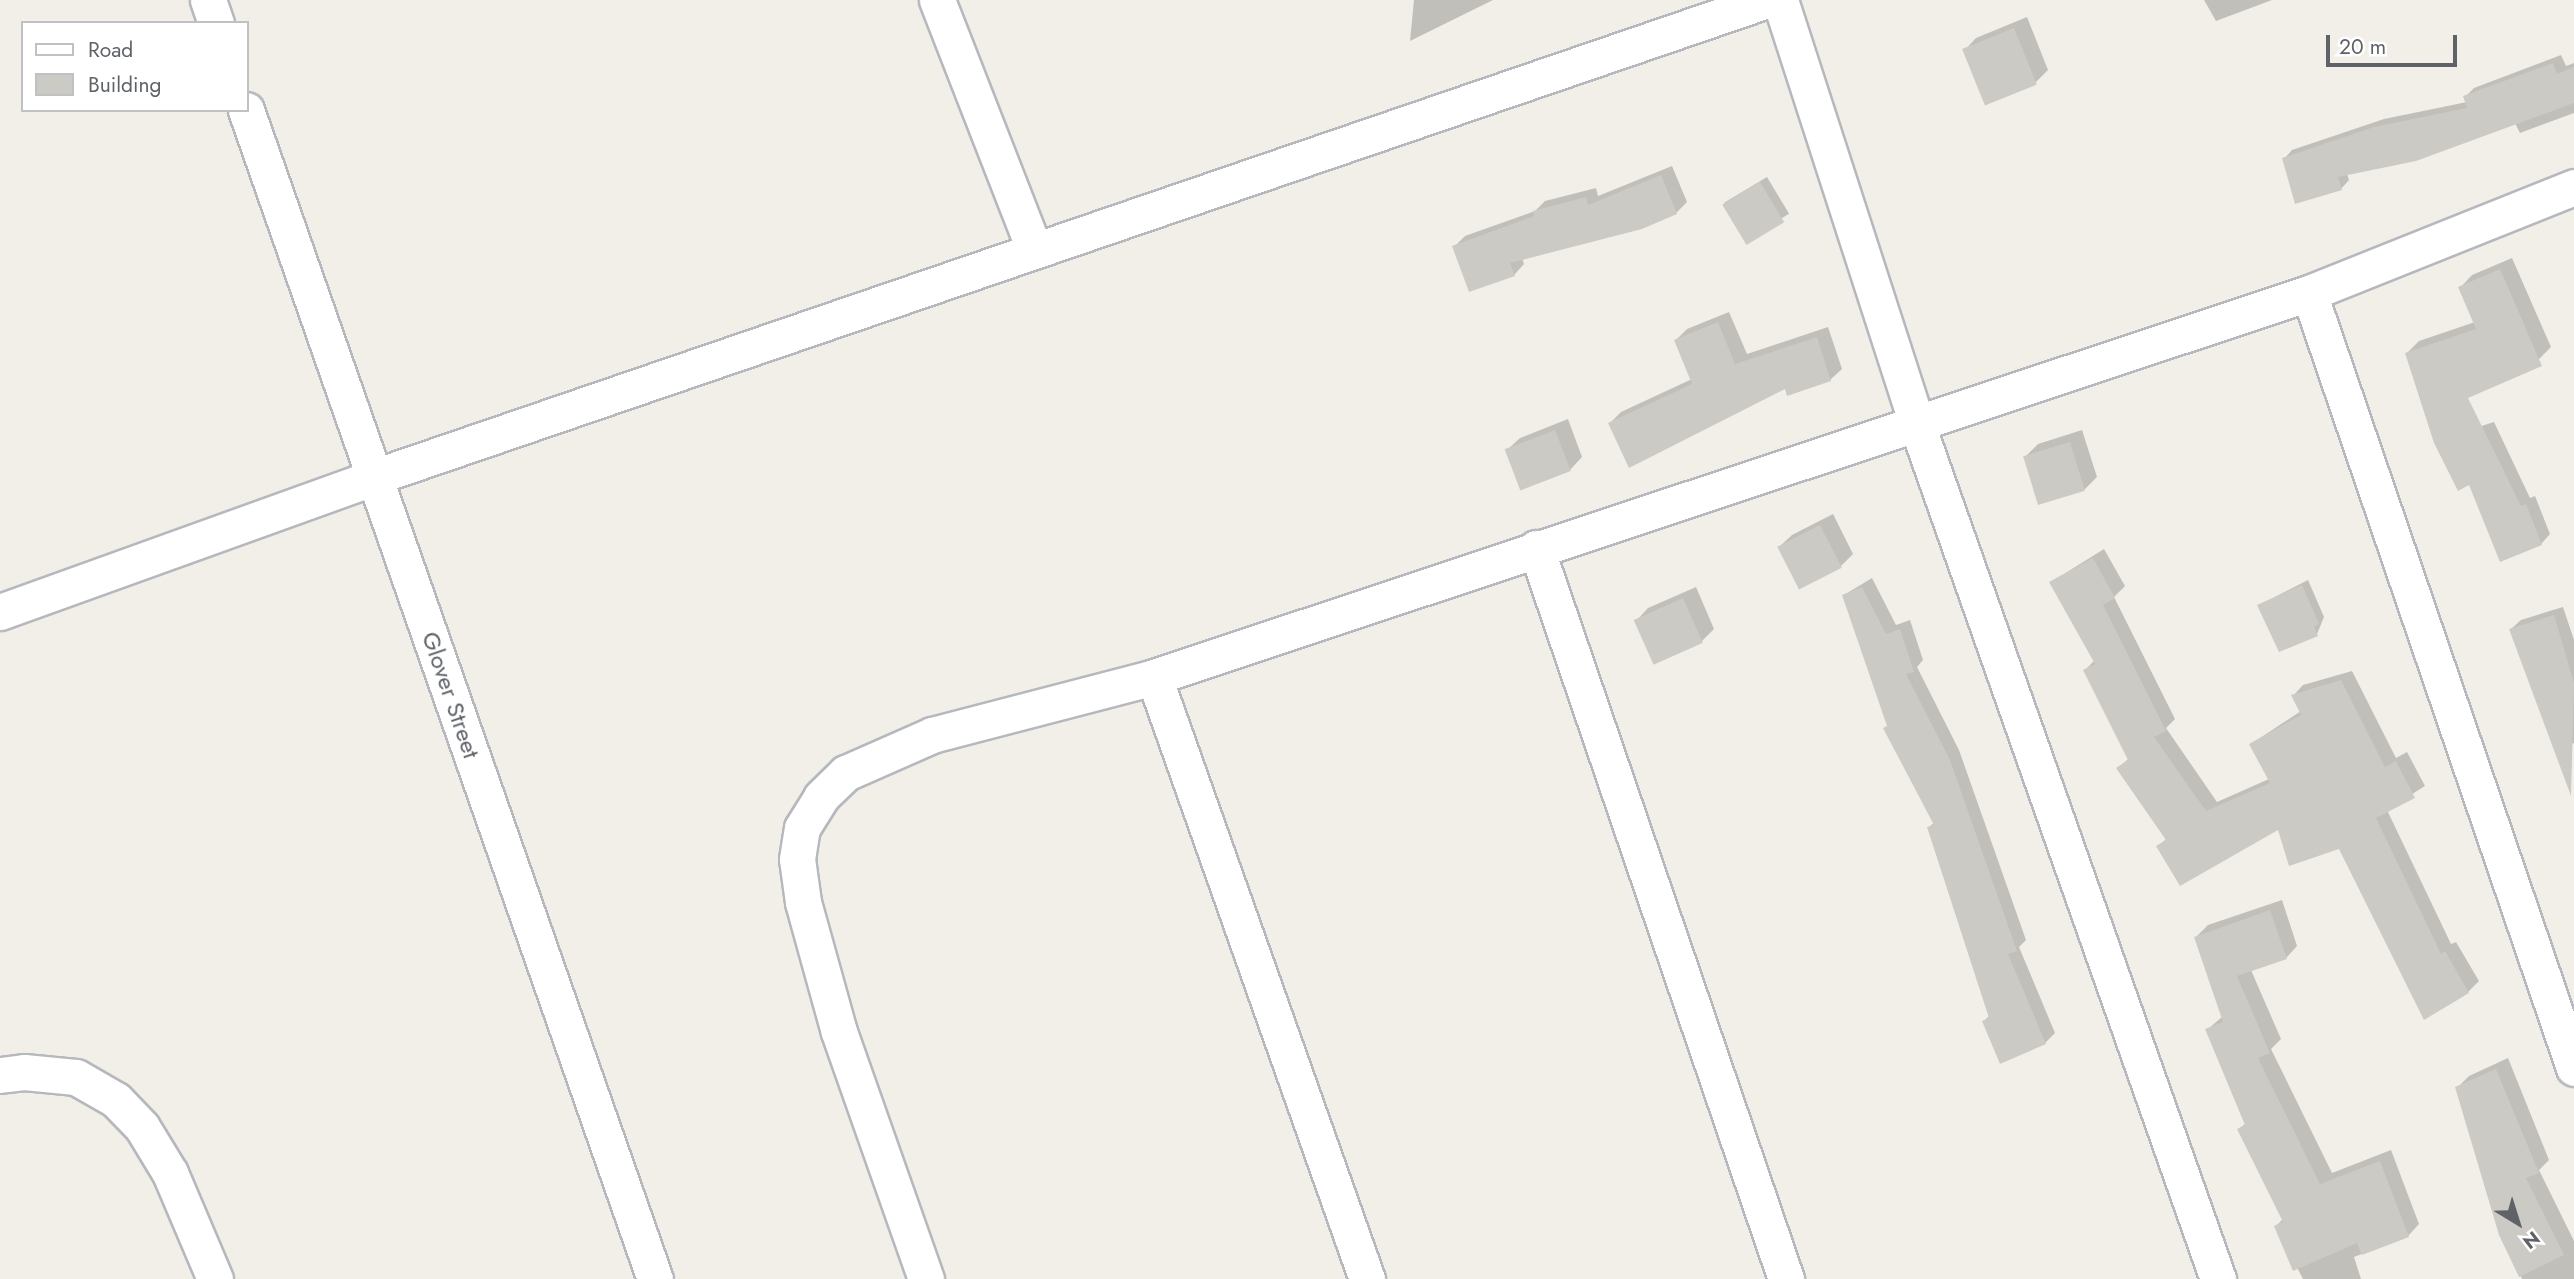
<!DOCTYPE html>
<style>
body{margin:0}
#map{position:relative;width:2574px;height:1279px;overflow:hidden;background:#f1efe8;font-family:Jost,sans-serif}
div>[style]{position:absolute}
.shadow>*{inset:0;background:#0003;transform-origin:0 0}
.building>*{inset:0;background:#cccac5;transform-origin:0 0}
.roads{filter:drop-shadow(2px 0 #b5b8bc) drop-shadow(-2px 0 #b5b8bc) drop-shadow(0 2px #b5b8bc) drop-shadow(0 -2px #b5b8bc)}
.street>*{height:35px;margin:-17.5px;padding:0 17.5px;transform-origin:17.5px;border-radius:17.5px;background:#fff}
span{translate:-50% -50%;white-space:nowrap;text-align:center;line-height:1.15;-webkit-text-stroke:5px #fff;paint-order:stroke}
.street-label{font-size:24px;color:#5f6368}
.legend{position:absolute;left:21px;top:21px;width:228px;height:91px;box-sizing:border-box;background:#fff;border:2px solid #bfc1c3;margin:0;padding:9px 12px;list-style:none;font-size:21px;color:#5f6368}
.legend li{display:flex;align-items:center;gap:14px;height:35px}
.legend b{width:35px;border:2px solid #bfc1c3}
.north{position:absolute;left:2483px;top:1188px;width:70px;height:70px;-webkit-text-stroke:5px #fff;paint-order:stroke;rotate:142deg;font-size:19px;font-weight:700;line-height:28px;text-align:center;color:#5f6368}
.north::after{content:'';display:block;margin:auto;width:24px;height:32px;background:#5f6368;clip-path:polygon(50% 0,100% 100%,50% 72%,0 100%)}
.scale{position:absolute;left:2326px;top:35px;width:131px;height:32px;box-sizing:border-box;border:4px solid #5f6368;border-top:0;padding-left:9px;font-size:21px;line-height:24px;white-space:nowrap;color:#5f6368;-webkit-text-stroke:5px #fff;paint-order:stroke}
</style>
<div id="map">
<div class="shadow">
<div style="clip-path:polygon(1414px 0,1493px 0,1410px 41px)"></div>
<div style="clip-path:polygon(2204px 0,2272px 0,2216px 21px)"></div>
<div style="clip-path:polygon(2027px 17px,2048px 70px,2036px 82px,1964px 51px,1976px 38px)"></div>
<div style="clip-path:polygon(2561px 55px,2566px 66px,2574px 63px,2574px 113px,2520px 133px,2515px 123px,2347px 174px,2349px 180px,2341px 189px,2284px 159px,2292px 150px,2384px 119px,2467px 102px,2465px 97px,2474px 88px)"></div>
<div style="clip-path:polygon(1672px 166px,1687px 202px,1676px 213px,1522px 258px,1524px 264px,1514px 275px,1454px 247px,1465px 236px,1535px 211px,1545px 201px,1596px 188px,1598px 196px)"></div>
<div style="left:1767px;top:177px;width:43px;height:50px;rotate:59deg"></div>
<div style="clip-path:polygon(2512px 258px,2551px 347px,2539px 359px,2407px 353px,2419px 341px,2475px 322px,2460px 288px,2472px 275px)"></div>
<div style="clip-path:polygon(1729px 312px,1747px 354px,1828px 327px,1842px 369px,1830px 380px,1610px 423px,1621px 412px,1692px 379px,1676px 340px,1687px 329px)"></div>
<div style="clip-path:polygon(1568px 419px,1582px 457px,1570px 470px,1507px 450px,1520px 438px)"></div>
<div style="clip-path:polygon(2494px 422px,2530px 498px,2535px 496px,2550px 534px,2541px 544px,2447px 437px)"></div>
<div style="clip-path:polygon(2082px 430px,2097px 477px,2084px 490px,2025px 457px,2038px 444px)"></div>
<div style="clip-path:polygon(1833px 514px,1853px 554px,1841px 566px,1779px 547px,1792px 535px)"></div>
<div style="clip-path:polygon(2104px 549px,2125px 586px,2114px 597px,2175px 719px,2166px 728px,2217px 802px,2269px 779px,2251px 744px,2301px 711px,2293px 696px,2303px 685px,2352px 671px,2396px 758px,2407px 752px,2425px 786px,2387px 810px,2451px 944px,2456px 942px,2479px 981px,2468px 992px,2425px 1018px,2340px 847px,2279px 828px,2159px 846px,2167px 838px,2118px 769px,2129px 758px,2085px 670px,2095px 660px,2051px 582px)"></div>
<div style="clip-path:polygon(1872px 578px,1896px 625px,1910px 620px,1923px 660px,1917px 667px,1959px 750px,2026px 940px,2019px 947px,2055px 1033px,2045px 1043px,1984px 1021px,1990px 1015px,1929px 827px,1935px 822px,1888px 725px,1844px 595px)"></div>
<div style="clip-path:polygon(2308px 580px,2324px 617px,2317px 634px,2259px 605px)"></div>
<div style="clip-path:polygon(1696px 587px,1714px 629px,1702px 641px,1636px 621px,1648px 608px)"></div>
<div style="clip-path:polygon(2563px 607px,2574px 640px,2574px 743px,2556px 750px,2511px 629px,2521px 620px)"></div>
<div style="clip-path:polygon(2282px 900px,2297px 946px,2286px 958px,2251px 970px,2281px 1039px,2271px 1049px,2332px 1173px,2391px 1150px,2419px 1224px,2408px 1236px,2354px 1257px,2361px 1279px,2303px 1279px,2276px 1226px,2283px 1219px,2239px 1129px,2246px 1123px,2207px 1030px,2223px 1016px,2196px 937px,2208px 925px)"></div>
<div style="clip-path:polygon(2508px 1058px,2549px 1160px,2539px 1170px,2574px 1241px,2574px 1279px,2522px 1279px,2500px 1234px,2457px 1088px,2469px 1076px)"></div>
</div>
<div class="building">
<div style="left:2014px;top:28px;width:61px;height:56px;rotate:68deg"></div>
<div style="clip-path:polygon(2553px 63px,2557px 74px,2574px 67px,2574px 103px,2416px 161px,2338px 177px,2342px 190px,2295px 204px,2282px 158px,2374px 127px,2467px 108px,2463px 96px)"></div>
<div style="clip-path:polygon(1661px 175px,1677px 214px,1642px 229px,1510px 263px,1515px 276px,1469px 292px,1452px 246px,1534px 216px,1533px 211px,1586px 197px,1588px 205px)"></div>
<div style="left:1760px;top:182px;width:47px;height:44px;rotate:59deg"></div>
<div style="clip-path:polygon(2500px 269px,2542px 366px,2468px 398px,2521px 506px,2526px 504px,2542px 545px,2500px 562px,2469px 485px,2458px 491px,2434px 443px,2405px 353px,2476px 329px,2458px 287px)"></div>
<div style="clip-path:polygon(1718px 322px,1735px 364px,1817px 337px,1831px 381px,1787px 396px,1785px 389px,1629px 468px,1608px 423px,1692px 384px,1674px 340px)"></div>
<div style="left:1555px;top:430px;width:44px;height:54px;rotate:69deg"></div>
<div style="left:2070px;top:442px;width:51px;height:49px;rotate:73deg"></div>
<div style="left:1820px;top:525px;width:48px;height:48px;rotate:63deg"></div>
<div style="clip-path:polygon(2093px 558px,2115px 598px,2103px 605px,2166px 731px,2154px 737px,2206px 811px,2270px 783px,2249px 744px,2301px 715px,2291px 695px,2341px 680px,2385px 767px,2396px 761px,2415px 798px,2376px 818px,2441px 954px,2445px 951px,2469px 993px,2424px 1020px,2339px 849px,2289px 866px,2278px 830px,2180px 886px,2156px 846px,2166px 840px,2116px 768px,2128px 760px,2083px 670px,2095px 664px,2049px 582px)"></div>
<div style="clip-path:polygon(2302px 585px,2319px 624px,2314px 627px,2318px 636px,2279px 652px,2257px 605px)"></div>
<div style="clip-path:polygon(1862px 587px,1886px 634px,1900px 629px,1914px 672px,1906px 674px,1950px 760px,2017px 951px,2008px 954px,2046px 1044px,2000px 1064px,1982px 1021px,1989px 1018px,1927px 827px,1934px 825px,1883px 728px,1887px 726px,1842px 595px)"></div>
<div style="left:1683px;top:598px;width:49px;height:54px;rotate:66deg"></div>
<div style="clip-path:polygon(2554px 615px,2574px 683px,2571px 796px,2509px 629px)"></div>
<div style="clip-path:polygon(2270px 910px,2287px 959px,2237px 976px,2270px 1053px,2258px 1058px,2320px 1184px,2380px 1161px,2409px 1237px,2362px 1255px,2357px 1243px,2293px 1271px,2274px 1226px,2283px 1222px,2237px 1129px,2245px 1125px,2205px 1029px,2223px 1022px,2194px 937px)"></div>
<div style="clip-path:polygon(2496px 1069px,2539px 1173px,2526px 1178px,2564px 1255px,2519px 1277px,2499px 1235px,2455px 1087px)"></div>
</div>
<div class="roads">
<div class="street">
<div style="left:208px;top:0;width:24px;rotate:71deg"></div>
<div style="left:937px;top:0;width:267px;rotate:68.7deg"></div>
<div style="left:1780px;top:0;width:443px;rotate:72.1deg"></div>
<div style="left:1916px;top:422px;width:909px;rotate:70.59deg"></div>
<div style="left:246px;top:110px;width:1238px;rotate:70.72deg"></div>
<div style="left:2309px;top:293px;width:819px;rotate:71.12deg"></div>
<div style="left:1536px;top:548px;width:773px;rotate:71.12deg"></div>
<div style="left:0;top:612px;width:398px;rotate:-19.8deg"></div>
<div style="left:374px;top:477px;width:1472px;rotate:-18.9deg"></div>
<div style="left:1154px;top:677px;width:639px;rotate:70.52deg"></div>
<div style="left:0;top:1075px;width:24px;rotate:-7deg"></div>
<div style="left:24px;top:1072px;width:52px;rotate:5.5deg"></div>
<div style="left:76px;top:1077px;width:46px;rotate:29.9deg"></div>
<div style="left:116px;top:1100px;width:37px;rotate:46deg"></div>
<div style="left:142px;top:1127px;width:54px;rotate:58.7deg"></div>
<div style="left:170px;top:1173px;width:115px;rotate:67deg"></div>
<div style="left:926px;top:1279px;width:262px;rotate:-109.4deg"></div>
<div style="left:839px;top:1032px;width:135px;rotate:-105.5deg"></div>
<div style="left:803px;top:902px;width:43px;rotate:-97.9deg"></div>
<div style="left:797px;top:859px;width:31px;rotate:-81deg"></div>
<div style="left:802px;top:828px;width:36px;rotate:-58deg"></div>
<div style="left:821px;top:797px;width:35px;rotate:-44deg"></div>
<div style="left:846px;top:773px;width:94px;rotate:-23.8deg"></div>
<div style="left:932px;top:735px;width:229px;rotate:-14.6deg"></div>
<div style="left:1154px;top:677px;width:1217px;rotate:-18.39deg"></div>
<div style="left:2309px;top:293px;width:285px;rotate:-21.8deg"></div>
</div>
</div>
<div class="street-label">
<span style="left:451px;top:695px;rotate:71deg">Glover Street</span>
</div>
<ul class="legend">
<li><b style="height:9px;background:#fff"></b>Road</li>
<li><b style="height:19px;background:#cccac5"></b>Building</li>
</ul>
<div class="north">N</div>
<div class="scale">20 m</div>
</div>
